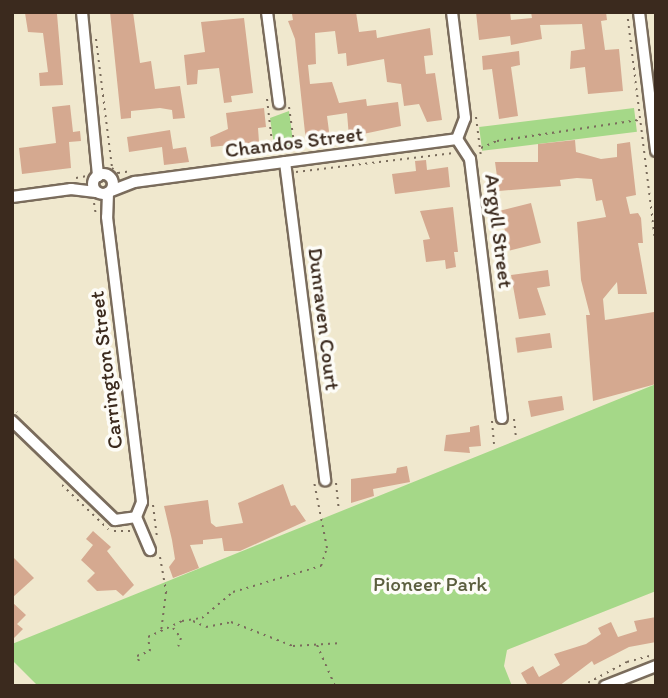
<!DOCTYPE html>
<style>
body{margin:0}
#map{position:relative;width:668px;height:698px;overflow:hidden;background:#f0e8ce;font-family:Itim,sans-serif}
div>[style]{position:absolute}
.green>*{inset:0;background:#a5d888;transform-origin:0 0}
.building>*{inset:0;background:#d5a990;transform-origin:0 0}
.path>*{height:2px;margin-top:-1px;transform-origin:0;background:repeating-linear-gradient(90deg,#7a6c5c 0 2px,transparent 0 7px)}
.roads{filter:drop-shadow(2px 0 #7a6c5c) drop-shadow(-2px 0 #7a6c5c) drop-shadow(0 2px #7a6c5c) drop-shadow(0 -2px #7a6c5c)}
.minor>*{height:10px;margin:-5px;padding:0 5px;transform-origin:5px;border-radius:5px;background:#fff}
.minor>.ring{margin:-5px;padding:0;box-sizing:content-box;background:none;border:10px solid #fff;border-radius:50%}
span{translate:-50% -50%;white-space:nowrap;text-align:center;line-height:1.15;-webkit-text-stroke:7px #fdfcf7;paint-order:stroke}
.street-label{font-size:21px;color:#3b2a1e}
.park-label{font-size:21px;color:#5b5e3e}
.frame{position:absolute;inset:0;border:14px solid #3b2a1e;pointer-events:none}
</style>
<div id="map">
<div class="green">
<div style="left:634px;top:108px;width:24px;height:156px;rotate:83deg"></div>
<div style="clip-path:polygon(289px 111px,294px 149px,275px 152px,270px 118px)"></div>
<div style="clip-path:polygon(656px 384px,656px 591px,507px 650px,504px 666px,512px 686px,38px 686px,12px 660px,12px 644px)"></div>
</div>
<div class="building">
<div style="clip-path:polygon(110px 12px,133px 12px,140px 63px,151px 61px,155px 89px,180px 86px,185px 118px,173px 119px,172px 110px,160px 108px,131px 111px,131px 118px,121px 119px)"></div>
<div style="clip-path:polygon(356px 12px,359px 32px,376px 30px,377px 38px,430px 28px,433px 55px,424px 56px,426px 74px,435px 73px,442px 120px,427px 122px,419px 104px,404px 106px,401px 84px,387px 82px,384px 59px,347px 66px,346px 53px,338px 54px,335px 31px,315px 33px,316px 64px,308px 65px,310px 84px,332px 82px,339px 103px,366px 99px,367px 106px,398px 102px,401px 126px,349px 137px,347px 113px,327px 116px,330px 139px,306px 142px,295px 39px,288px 21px,293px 20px,292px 14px,302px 12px)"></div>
<div style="clip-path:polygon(476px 12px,510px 12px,511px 20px,532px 18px,531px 12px,606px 12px,607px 20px,601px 21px,605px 50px,619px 49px,623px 91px,588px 94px,585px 67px,570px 69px,571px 51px,585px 49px,582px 24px,540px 25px,542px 39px,511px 45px,510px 36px,479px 40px)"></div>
<div style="clip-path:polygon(25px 13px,57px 14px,63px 85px,40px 86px,39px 73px,48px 72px,43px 33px,28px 32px)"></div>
<div style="clip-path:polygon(244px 18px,253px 93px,231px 96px,232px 102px,224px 103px,219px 68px,198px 70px,197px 84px,187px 85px,184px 55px,205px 52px,201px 22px)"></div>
<div style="clip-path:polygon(519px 51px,520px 65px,511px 67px,518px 116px,499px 119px,492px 69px,483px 70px,482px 56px)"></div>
<div style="clip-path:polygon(70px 105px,73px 132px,80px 131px,81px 141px,69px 142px,71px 168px,22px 174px,19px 148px,56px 143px,52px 107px)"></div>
<div style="clip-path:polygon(264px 108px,266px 127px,258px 128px,259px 142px,211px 147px,210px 137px,228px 129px,226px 113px)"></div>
<div style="clip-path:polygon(170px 130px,173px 149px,186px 147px,189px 162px,164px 165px,162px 147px,129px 152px,127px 137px)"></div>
<div style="clip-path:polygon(575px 140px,576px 152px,601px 159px,617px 157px,617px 144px,630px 142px,636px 195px,626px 197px,630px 214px,638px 213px,641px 218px,643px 243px,638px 243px,647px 294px,618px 294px,617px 282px,603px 299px,605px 320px,654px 312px,656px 323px,656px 384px,593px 401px,586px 315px,590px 315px,581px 280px,577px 222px,606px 217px,602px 200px,596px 201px,592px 179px,577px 178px,560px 180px,561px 186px,499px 191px,495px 162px,538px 162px,538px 144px)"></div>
<div style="clip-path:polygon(426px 160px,427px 170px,448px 167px,450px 187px,395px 194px,392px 174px,416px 171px,415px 161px)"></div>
<div style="left:531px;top:203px;width:41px;height:32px;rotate:76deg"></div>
<div style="clip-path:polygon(453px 207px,458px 252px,454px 252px,456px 267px,446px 269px,445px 260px,426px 262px,423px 240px,430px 239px,420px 211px)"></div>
<div style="clip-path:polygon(548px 270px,550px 286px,537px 288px,546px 315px,519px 319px,511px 275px)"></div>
<div style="left:550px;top:333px;width:15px;height:35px;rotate:82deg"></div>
<div style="clip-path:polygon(562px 396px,564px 410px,531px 417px,528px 401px)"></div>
<div style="clip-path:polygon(479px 425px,481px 446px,469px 447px,470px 453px,444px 451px,446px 435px,470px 432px,470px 427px)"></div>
<div style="clip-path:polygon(407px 466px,410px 482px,373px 489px,374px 496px,351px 503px,351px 479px,396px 473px,397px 468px)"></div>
<div style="clip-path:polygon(283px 484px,291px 506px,295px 505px,306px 521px,240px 551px,224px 551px,222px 538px,203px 540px,203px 544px,190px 545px,199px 568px,173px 578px,169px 567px,175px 559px,172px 540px,164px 506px,208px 500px,211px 523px,216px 527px,243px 523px,238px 503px)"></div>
<div style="clip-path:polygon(93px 531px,111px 547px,107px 551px,134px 585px,123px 596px,116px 590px,97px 591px,87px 581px,95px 573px,81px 560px,93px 545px,86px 539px)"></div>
<div style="clip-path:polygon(12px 556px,34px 578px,12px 598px)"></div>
<div style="clip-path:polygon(12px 602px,26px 615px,17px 624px,23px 629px,12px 640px)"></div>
<div style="clip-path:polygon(656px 617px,656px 642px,629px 647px,594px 665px,592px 661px,559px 686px,523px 686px,527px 684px,521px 673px,533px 666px,539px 677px,560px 665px,554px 654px,586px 644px,601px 634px,598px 628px,611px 622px,618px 637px,637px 631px,634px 621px)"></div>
</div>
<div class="path">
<div style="left:627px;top:12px;width:237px;rotate:83deg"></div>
<div style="left:96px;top:39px;width:130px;rotate:82.9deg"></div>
<div style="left:112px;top:168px;width:8px;rotate:40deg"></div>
<div style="left:118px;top:173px;width:14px;rotate:-8deg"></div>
<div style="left:267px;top:99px;width:53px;rotate:83.5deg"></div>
<div style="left:289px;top:107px;width:43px;rotate:82.1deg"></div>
<div style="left:476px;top:117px;width:40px;rotate:82.9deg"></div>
<div style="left:481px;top:148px;width:17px;rotate:-24deg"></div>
<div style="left:497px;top:141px;width:145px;rotate:-8.4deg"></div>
<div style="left:296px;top:172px;width:159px;rotate:-6.9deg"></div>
<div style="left:76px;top:178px;width:11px;rotate:-10deg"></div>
<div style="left:94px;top:203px;width:12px;rotate:81deg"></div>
<div style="left:12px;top:407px;width:7px;rotate:45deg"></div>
<div style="left:514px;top:419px;width:20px;rotate:84deg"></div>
<div style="left:492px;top:421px;width:23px;rotate:85deg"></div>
<div style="left:336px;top:483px;width:27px;rotate:84deg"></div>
<div style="left:62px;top:485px;width:64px;rotate:43.7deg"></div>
<div style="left:153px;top:505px;width:32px;rotate:83deg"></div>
<div style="left:114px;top:531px;width:18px"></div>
<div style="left:160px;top:557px;width:36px;rotate:80deg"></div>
<div style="left:166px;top:592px;width:40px;rotate:97.1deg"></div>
<div style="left:193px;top:621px;width:14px;rotate:25deg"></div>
<div style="left:206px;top:627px;width:25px;rotate:-11deg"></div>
<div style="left:231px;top:622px;width:66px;rotate:21.2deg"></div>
<div style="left:293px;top:646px;width:49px;rotate:-3.5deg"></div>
<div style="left:173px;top:628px;width:13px;rotate:51deg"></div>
<div style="left:181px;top:638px;width:9px;rotate:108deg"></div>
<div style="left:317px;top:645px;width:45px;rotate:66.3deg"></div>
<div style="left:139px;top:661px;width:5px;rotate:-112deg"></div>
<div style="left:137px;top:656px;width:14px;rotate:-21deg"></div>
<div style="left:150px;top:651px;width:14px;rotate:-98deg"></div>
<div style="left:148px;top:637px;width:38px;rotate:-25deg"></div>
<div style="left:182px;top:621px;width:20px;rotate:-9deg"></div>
<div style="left:202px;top:618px;width:40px;rotate:-40deg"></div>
<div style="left:233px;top:592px;width:92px;rotate:-16.5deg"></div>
<div style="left:321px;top:566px;width:19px;rotate:-72deg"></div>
<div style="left:327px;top:548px;width:67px;rotate:-101.1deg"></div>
<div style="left:582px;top:686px;width:51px;rotate:-28.1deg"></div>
<div style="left:627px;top:662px;width:30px;rotate:-15deg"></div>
</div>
<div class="roads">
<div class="minor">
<div style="left:82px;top:12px;width:165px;rotate:84.4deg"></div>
<div style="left:267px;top:12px;width:92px;rotate:82.5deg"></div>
<div style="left:452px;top:12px;width:107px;rotate:83deg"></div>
<div style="left:465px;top:118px;width:22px;rotate:111deg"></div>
<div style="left:639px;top:12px;width:140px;rotate:83deg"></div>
<div style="left:457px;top:139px;width:24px;rotate:57deg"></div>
<div style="left:470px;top:159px;width:261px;rotate:83deg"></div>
<div style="left:285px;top:162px;width:321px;rotate:82.8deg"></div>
<div class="ring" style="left:93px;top:174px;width:10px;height:10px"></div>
<div style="left:111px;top:191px;width:26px;rotate:-21deg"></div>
<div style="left:135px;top:182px;width:325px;rotate:-7.6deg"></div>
<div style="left:108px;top:193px;width:24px;rotate:92deg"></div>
<div style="left:107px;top:217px;width:287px;rotate:83deg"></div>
<div style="left:142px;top:502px;width:16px;rotate:112deg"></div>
<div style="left:12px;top:197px;width:60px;rotate:-7.7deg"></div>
<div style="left:71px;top:189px;width:25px;rotate:7deg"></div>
<div style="left:12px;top:421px;width:143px;rotate:43.9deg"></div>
<div style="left:115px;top:520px;width:21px;rotate:-8deg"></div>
<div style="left:136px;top:517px;width:36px;rotate:67deg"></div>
<div style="left:605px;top:686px;width:55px;rotate:-21.4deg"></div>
</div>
</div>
<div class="street-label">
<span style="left:294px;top:142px;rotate:-7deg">Chandos Street</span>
<span style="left:499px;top:231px;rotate:83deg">Argyll Street</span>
<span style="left:324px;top:319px;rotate:83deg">Dunraven Court</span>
<span style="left:106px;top:370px;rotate:-97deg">Carrington Street</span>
</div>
<div class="park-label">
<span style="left:430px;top:584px">Pioneer Park</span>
</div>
<div class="frame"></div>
</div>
